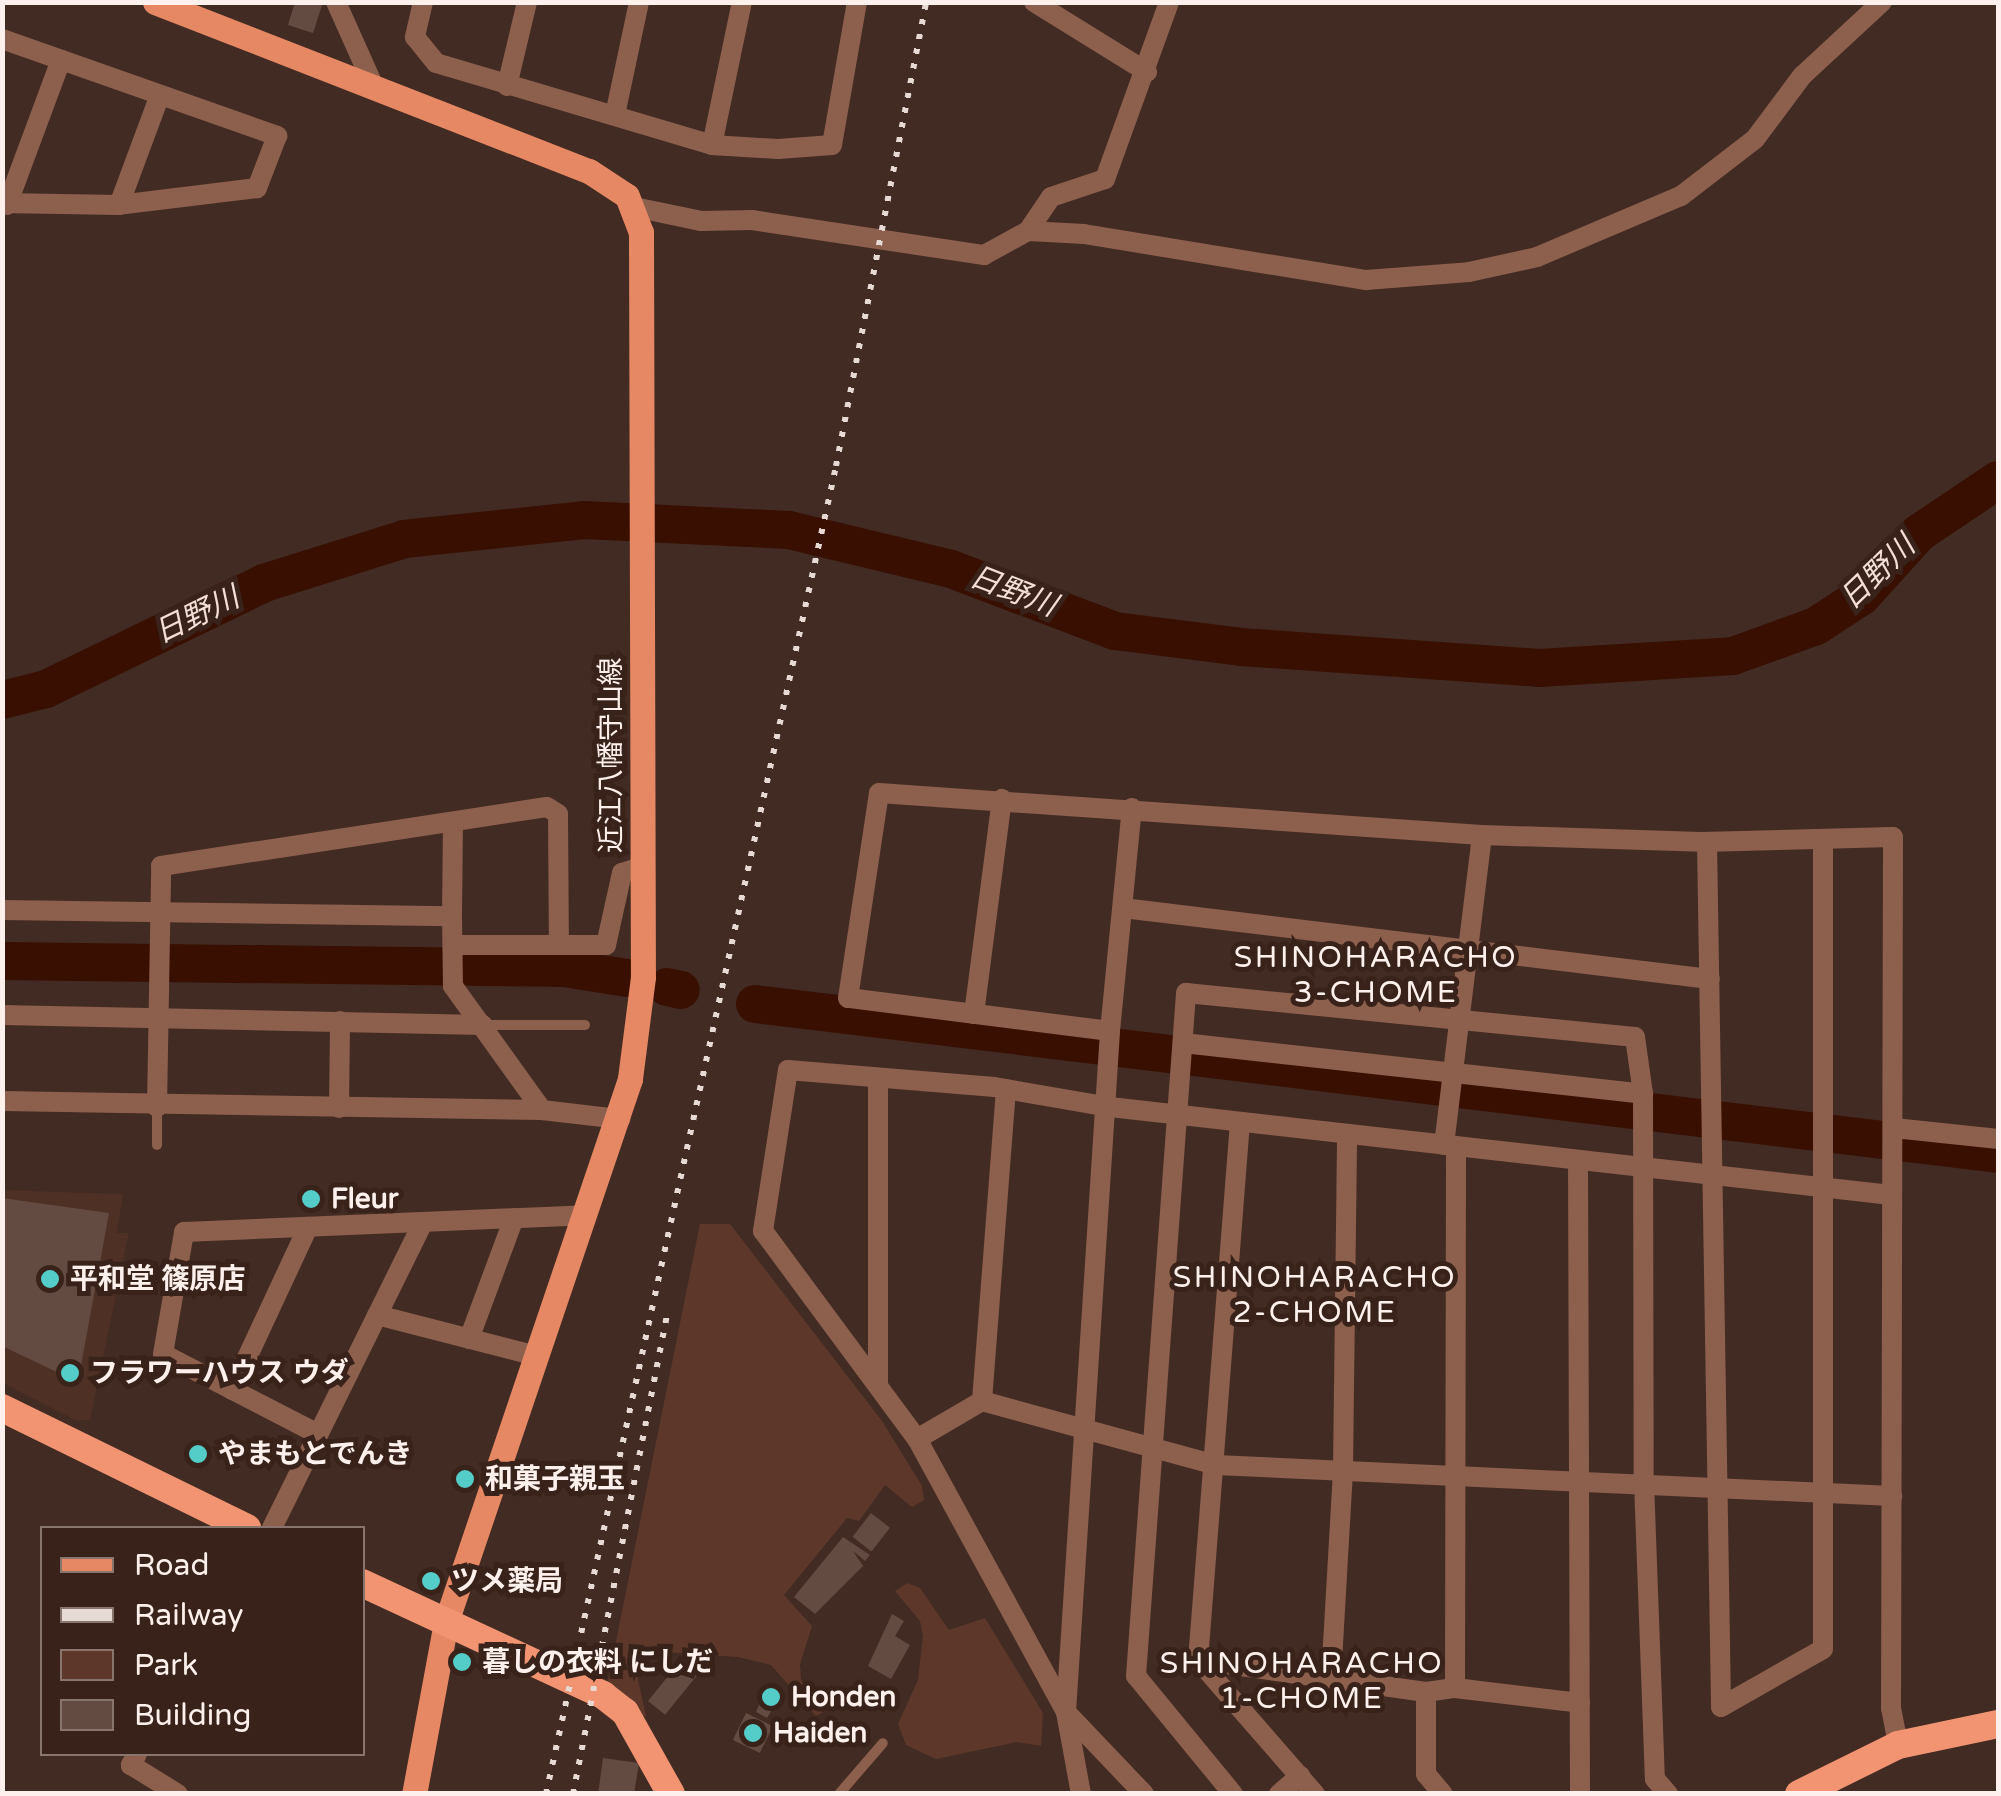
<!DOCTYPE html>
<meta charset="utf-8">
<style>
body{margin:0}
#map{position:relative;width:2001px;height:1796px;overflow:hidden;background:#422b23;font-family:"Varela Round","Noto Sans JP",sans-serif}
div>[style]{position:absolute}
.built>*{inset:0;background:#4e3025}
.green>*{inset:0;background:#5d382a}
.river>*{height:38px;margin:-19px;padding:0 19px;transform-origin:19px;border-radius:19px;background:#380f00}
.building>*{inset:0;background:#644b42;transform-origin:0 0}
.service>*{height:10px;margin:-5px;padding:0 5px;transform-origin:5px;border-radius:5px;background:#8d5f4d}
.minor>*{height:20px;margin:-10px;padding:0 10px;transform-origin:10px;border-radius:10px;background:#8d5f4d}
.primary>*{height:25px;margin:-12.5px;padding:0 12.5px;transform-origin:12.5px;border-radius:12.5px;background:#e78864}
.trunk>*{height:28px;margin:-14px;padding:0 14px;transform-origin:14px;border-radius:14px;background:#f29471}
.rail>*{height:6px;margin-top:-3px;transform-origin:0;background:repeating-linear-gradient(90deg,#e7d9d4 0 5px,transparent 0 15px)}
.dots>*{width:28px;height:28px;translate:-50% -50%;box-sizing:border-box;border:5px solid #382219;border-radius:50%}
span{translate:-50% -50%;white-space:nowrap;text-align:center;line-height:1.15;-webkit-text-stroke:10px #382219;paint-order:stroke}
.street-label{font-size:28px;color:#fef1ed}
.poi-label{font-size:28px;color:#fef1ed;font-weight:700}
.left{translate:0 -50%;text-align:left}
.water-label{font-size:30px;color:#f3dfd8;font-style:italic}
.neighbourhood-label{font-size:30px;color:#fef1ed;letter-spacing:2.5px}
.frame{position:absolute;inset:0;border:5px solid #fef1ed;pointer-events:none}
.legend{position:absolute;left:40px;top:1526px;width:325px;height:230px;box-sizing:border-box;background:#382219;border:2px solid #87756e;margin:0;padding:12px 18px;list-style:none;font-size:30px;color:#fef1ed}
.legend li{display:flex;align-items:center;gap:20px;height:50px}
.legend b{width:50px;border:2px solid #87756e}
</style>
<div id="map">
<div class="built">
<div style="clip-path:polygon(2px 1190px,123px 1194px,117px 1233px,129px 1233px,90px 1420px,75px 1420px,3px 1383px)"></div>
</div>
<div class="green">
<div style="clip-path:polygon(700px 1224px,730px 1224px,882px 1421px,922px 1486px,924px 1500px,912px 1507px,885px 1485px,859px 1521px,847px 1518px,784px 1595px,812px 1626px,800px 1664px,801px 1680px,823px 1712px,816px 1716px,771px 1665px,738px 1657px,650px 1651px,637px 1675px,646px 1716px,638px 1717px,608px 1681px)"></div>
<div style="clip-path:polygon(907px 1583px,920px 1588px,949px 1630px,985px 1618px,1043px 1713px,1041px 1746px,1017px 1742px,936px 1759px,906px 1745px,898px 1724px,918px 1680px,923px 1636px,920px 1621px,895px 1591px)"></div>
</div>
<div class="river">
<div style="left:2px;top:700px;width:45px;rotate:-14deg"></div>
<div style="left:46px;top:689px;width:242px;rotate:-25.9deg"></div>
<div style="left:264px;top:583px;width:147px;rotate:-17.4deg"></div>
<div style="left:404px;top:539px;width:181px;rotate:-6deg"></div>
<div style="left:584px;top:520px;width:205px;rotate:2.8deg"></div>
<div style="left:789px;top:530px;width:167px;rotate:13.5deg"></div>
<div style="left:951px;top:569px;width:175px;rotate:20.7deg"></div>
<div style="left:1115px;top:631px;width:127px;rotate:7.2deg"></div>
<div style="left:1241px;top:647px;width:299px;rotate:4deg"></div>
<div style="left:1539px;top:668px;width:194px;rotate:-3.5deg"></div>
<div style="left:1733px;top:656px;width:88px;rotate:-19.9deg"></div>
<div style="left:1816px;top:626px;width:55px;rotate:-33.1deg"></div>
<div style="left:1862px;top:596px;width:85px;rotate:-47.9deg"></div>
<div style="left:1919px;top:533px;width:95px;rotate:-33.9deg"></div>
<div style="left:2px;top:961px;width:562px;rotate:0.71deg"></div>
<div style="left:564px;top:968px;width:64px;rotate:9deg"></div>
<div style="left:667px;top:987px;width:14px;rotate:12deg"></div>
<div style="left:755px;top:1004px;width:1252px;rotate:6.88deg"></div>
</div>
<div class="building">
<div style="clip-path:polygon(295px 2px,323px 2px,313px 33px,288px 25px)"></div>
<div style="clip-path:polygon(2px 1198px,109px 1213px,78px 1382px,2px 1346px)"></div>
<div style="left:871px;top:1513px;width:24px;height:30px;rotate:38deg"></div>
<div style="clip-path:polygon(843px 1537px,870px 1555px,865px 1561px,853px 1551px,863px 1566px,815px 1614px,794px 1597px)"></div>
<div style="clip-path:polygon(892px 1614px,904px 1621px,895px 1636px,910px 1645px,891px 1679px,868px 1666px)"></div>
<div style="left:682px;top:1659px;width:22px;height:54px;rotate:39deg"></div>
<div style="clip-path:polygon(768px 1684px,783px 1691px,767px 1718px,756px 1712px)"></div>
<div style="left:746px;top:1713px;width:30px;height:30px;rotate:26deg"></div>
<div style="clip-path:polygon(603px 1758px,639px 1763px,634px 1794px,598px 1794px)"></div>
</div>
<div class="service">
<div style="left:483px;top:1025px;width:102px"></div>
<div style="left:157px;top:1107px;width:38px;rotate:90deg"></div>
<div style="left:839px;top:1794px;width:67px;rotate:-49.2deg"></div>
</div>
<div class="minor">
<div style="left:336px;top:2px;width:93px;rotate:65.9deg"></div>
<div style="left:423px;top:2px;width:36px;rotate:103deg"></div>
<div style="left:415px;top:37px;width:33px;rotate:51deg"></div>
<div style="left:436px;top:63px;width:288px;rotate:16.5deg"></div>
<div style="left:712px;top:145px;width:66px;rotate:3.5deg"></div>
<div style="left:778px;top:149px;width:54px;rotate:-4.2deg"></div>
<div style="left:832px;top:145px;width:145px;rotate:-80.1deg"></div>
<div style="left:1034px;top:2px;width:133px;rotate:31.8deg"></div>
<div style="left:2px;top:39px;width:292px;rotate:19.4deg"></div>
<div style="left:277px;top:136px;width:56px;rotate:111deg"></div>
<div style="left:257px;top:188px;width:139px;rotate:173deg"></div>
<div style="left:119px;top:205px;width:117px;rotate:-179deg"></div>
<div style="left:507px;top:86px;width:86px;rotate:-76.6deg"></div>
<div style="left:615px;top:115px;width:116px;rotate:-78deg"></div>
<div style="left:712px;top:145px;width:146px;rotate:-78.2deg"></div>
<div style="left:7px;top:205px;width:155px;rotate:-69.6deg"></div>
<div style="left:119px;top:205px;width:117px;rotate:-69.6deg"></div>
<div style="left:634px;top:207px;width:68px;rotate:11.8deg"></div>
<div style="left:701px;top:221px;width:51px;rotate:-1.1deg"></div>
<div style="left:752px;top:220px;width:235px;rotate:8.6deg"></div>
<div style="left:984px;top:255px;width:50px;rotate:-28.6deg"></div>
<div style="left:1028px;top:231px;width:41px;rotate:-55.9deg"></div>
<div style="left:1051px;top:197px;width:57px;rotate:-18.4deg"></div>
<div style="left:1105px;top:179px;width:188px;rotate:-70.1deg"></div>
<div style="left:1028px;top:231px;width:56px;rotate:3.1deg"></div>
<div style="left:1084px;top:234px;width:286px;rotate:9.3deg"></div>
<div style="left:1366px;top:280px;width:103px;rotate:-4.4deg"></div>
<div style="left:1469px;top:272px;width:70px;rotate:-12.4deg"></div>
<div style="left:1537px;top:257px;width:156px;rotate:-23deg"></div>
<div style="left:1681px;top:196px;width:93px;rotate:-37.6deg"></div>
<div style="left:1755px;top:139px;width:79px;rotate:-53.3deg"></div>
<div style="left:1802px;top:76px;width:109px;rotate:-42.8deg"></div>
<div style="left:1707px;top:842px;width:865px;rotate:89.07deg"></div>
<div style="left:1721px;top:1707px;width:117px;rotate:-29.6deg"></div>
<div style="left:1823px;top:1649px;width:808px;rotate:-90deg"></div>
<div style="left:1123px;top:908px;width:591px;rotate:6.9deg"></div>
<div style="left:2px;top:910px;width:450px;rotate:0.8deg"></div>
<div style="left:452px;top:916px;width:70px;rotate:89.2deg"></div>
<div style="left:453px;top:986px;width:153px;rotate:54.3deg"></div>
<div style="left:452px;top:916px;width:94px;rotate:-89.4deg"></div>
<div style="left:454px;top:945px;width:152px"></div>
<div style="left:606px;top:945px;width:74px;rotate:-77.5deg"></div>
<div style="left:622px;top:873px;width:20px;rotate:-18deg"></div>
<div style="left:974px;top:1014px;width:217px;rotate:-82.6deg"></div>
<div style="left:2px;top:1015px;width:481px;rotate:1.2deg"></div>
<div style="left:1110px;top:1031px;width:264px;rotate:-172.8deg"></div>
<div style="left:848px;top:998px;width:207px;rotate:-81.4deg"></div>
<div style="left:879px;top:793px;width:604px;rotate:3.98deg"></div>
<div style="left:1482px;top:835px;width:219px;rotate:1.8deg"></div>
<div style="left:1701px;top:842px;width:192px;rotate:-1.5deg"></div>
<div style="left:1893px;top:837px;width:871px;rotate:90.13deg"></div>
<div style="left:1891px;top:1708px;width:38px;rotate:79deg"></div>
<div style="left:1183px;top:1043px;width:463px;rotate:6.3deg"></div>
<div style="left:878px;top:1078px;width:306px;rotate:90deg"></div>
<div style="left:2px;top:1101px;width:540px;rotate:0.95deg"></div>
<div style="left:542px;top:1110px;width:79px;rotate:6.6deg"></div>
<div style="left:157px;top:1107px;width:241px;rotate:-89deg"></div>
<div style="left:161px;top:866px;width:390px;rotate:-8.7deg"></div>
<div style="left:547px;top:807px;width:13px;rotate:32deg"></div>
<div style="left:558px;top:814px;width:130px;rotate:89.6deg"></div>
<div style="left:339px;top:1108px;width:87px;rotate:-89.3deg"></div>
<div style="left:1240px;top:1122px;width:540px;rotate:94.46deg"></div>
<div style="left:1198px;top:1660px;width:178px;rotate:48.9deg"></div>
<div style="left:1894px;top:1128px;width:105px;rotate:6deg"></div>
<div style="left:1444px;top:1145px;width:312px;rotate:-83deg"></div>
<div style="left:1578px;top:1160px;width:634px;rotate:89.82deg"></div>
<div style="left:377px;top:1315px;width:165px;rotate:14.4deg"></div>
<div style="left:469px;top:1339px;width:129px;rotate:-69.6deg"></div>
<div style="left:232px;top:1390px;width:180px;rotate:-65deg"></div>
<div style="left:982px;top:1401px;width:313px;rotate:-85.6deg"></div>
<div style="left:318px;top:1434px;width:174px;rotate:-152.7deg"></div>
<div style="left:163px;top:1354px;width:124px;rotate:-80.2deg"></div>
<div style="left:184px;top:1232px;width:402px;rotate:-2.4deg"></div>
<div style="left:917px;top:1439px;width:75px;rotate:-30.3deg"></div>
<div style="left:982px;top:1401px;width:243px;rotate:15.3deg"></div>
<div style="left:1216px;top:1465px;width:677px;rotate:2.63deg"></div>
<div style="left:272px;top:1528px;width:341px;rotate:-63.7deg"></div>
<div style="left:1198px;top:1660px;width:230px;rotate:8deg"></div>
<div style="left:1426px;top:1692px;width:29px;rotate:-8deg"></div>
<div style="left:1455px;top:1688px;width:126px;rotate:6.8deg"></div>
<div style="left:1331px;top:1679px;width:209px;rotate:-86.7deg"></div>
<div style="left:1343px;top:1470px;width:336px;rotate:-89.3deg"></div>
<div style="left:1455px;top:1688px;width:542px;rotate:-89.89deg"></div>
<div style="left:1426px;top:1692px;width:82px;rotate:90deg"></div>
<div style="left:1426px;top:1774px;width:26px;rotate:50deg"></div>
<div style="left:137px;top:1754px;width:13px;rotate:119deg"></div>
<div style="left:131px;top:1765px;width:55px;rotate:31.7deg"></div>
<div style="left:1081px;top:1794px;width:83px;rotate:-100.4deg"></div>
<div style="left:1066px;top:1712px;width:682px;rotate:-86.3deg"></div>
<div style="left:1110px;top:1031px;width:224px;rotate:-84.4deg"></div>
<div style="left:1144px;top:1794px;width:113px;rotate:-133.6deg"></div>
<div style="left:1066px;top:1712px;width:311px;rotate:-118.6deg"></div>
<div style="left:917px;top:1439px;width:259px;rotate:-126.5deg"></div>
<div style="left:763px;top:1231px;width:163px;rotate:-81.2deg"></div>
<div style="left:788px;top:1070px;width:207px;rotate:4.7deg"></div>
<div style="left:994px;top:1087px;width:118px;rotate:9.8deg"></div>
<div style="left:1110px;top:1107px;width:786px;rotate:6.43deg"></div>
<div style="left:1233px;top:1794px;width:153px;rotate:-129.4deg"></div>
<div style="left:1136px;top:1676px;width:685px;rotate:-85.81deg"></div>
<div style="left:1186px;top:993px;width:451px;rotate:5.6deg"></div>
<div style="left:1635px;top:1037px;width:58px;rotate:82deg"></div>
<div style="left:1643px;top:1094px;width:388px;rotate:89.9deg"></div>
<div style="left:1644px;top:1482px;width:297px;rotate:87.9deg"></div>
<div style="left:1655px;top:1779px;width:20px;rotate:49deg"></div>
<div style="left:1279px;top:1794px;width:28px;rotate:-41deg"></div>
</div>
<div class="primary">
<div style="left:155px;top:2px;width:466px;rotate:21.3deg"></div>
<div style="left:589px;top:171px;width:45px;rotate:33.3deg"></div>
<div style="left:627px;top:196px;width:39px;rotate:69deg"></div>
<div style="left:641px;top:232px;width:745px;rotate:89.85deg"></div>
<div style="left:643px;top:977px;width:103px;rotate:97.3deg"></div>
<div style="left:630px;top:1079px;width:573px;rotate:108.72deg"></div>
<div style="left:446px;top:1622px;width:175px;rotate:100.5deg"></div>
</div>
<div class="trunk">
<div style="left:2px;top:1408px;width:273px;rotate:26.1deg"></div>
<div style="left:362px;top:1583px;width:266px;rotate:24.9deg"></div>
<div style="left:603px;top:1695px;width:28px;rotate:38deg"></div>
<div style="left:625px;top:1712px;width:94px;rotate:60.7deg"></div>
<div style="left:1799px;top:1794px;width:110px;rotate:-26.3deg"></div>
<div style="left:1898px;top:1745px;width:102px;rotate:-11.9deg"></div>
</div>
<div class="rail">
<div style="left:546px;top:1794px;width:1359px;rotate:-77.68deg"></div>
<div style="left:836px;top:466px;width:473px;rotate:-79deg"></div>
<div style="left:573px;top:1794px;width:490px;rotate:-78.9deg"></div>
</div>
<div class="dots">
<div style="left:311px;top:1199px;background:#54cdc8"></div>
<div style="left:50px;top:1279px;background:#54cdc8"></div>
<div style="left:70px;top:1373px;background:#54cdc8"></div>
<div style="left:198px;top:1454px;background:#54cdc8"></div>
<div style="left:465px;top:1479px;background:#54cdc8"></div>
<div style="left:431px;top:1581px;background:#54cdc8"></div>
<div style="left:462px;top:1662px;background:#54cdc8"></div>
<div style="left:771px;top:1697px;background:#54cdc8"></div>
<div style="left:753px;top:1733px;background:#54cdc8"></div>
</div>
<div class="street-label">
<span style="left:611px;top:755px;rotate:-90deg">近江八幡守山線</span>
</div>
<div class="poi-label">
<span class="left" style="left:331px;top:1199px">Fleur</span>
<span class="left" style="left:70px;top:1279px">平和堂 篠原店</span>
<span class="left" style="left:90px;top:1373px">フラワーハウス ウダ</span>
<span class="left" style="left:218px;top:1454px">やまもとでんき</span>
<span class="left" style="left:485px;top:1479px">和菓子親玉</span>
<span class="left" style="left:451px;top:1581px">ツメ薬局</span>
<span class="left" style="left:482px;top:1662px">暮しの衣料 にしだ</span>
<span class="left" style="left:791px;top:1697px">Honden</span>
<span class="left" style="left:773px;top:1733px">Haiden</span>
</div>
<div class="water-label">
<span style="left:1878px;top:573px;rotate:-44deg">日野川</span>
<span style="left:1013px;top:592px;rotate:21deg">日野川</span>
<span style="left:197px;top:616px;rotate:-26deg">日野川</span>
</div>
<div class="neighbourhood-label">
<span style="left:1376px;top:975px">SHINOHARACHO<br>3-CHOME</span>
<span style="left:1315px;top:1295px">SHINOHARACHO<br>2-CHOME</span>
<span style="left:1302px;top:1681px">SHINOHARACHO<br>1-CHOME</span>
</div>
<div class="frame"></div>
<ul class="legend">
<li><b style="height:12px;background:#e78864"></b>Road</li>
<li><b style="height:12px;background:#e7d9d4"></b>Railway</li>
<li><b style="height:28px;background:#5d382a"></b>Park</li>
<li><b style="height:28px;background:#644b42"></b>Building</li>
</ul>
</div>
